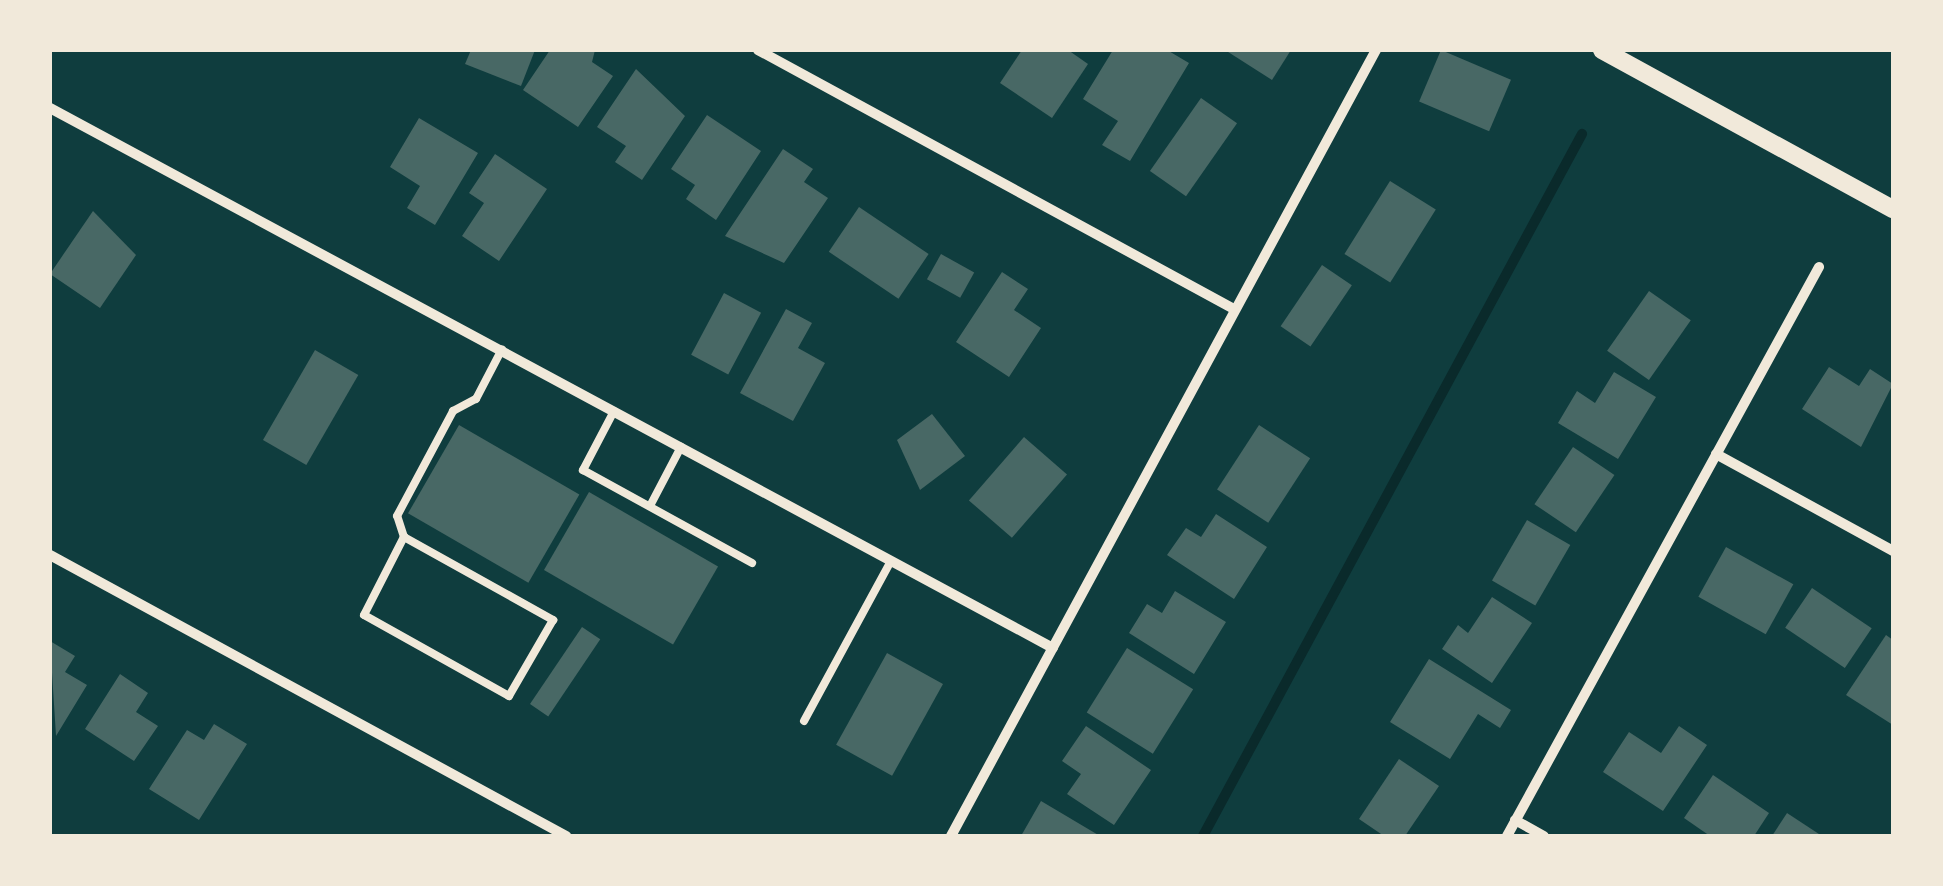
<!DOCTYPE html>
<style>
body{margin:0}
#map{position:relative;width:1943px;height:886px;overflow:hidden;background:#0f3d3e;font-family:Rubik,sans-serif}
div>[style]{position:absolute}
.stream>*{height:10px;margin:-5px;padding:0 5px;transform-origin:5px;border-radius:5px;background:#0a2a2b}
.building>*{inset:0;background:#486865;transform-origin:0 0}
.service>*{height:8px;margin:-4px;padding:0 4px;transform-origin:4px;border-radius:4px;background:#f1e9da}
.minor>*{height:10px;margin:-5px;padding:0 5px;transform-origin:5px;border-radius:5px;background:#f1e9da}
.tertiary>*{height:18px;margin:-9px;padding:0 9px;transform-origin:9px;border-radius:9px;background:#f1e9da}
span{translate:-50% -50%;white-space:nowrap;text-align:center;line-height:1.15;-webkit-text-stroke:10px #f1e9da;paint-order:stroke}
.frame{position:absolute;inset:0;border:52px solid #f1e9da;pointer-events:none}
</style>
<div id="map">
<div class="stream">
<div style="left:1203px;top:836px;width:798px;rotate:-61.64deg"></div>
</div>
<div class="building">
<div style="clip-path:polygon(471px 50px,535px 50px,521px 86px,465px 64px)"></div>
<div style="clip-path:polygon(550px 50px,595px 50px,592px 62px,613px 76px,578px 127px,523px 90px)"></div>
<div style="clip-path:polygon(1022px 50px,1068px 50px,1088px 64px,1052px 118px,1000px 83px)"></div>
<div style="clip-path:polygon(1113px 50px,1167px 50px,1189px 63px,1130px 161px,1102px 145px,1118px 121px,1083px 99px)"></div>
<div style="clip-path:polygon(1225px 50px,1291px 50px,1272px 80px)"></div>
<div style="left:1441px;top:50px;width:76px;height:56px;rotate:23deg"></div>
<div style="clip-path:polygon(636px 69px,685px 116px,642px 180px,615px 162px,626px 146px,597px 127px)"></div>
<div style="left:1201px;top:98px;width:44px;height:89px;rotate:35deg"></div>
<div style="clip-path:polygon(707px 115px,761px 151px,716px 220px,686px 199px,695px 185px,671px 169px)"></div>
<div style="clip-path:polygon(419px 118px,478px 153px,435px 225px,407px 208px,420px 186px,390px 167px)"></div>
<div style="clip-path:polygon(783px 149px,813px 169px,804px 182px,828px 198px,784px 263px,725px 236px)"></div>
<div style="clip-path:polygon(495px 154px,547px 189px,499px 261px,462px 236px,484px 203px,469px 193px)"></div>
<div style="left:1390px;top:181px;width:54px;height:86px;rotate:32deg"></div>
<div style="left:859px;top:207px;width:84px;height:54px;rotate:34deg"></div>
<div style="clip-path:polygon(93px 211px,136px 255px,100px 308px,50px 274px)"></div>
<div style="left:941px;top:254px;width:38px;height:29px;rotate:29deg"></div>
<div style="left:1322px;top:265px;width:36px;height:74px;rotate:34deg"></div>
<div style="clip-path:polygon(1002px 272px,1028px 289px,1014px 310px,1041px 328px,1009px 377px,956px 342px)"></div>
<div style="left:1649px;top:291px;width:51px;height:73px;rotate:35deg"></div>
<div style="left:724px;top:293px;width:42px;height:70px;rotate:28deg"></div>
<div style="clip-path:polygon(786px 309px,812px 323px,798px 348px,825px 363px,793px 421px,740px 393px)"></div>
<div style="left:315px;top:350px;width:50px;height:104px;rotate:30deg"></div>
<div style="clip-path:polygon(1829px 367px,1859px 386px,1870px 369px,1893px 384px,1861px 447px,1802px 409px)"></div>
<div style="clip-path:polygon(1614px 372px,1656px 397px,1618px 459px,1558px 423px,1577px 391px,1595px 403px)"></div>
<div style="clip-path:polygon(932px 414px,965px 456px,920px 490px,897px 440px)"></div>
<div style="left:459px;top:425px;width:139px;height:102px;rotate:30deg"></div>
<div style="left:1259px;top:425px;width:61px;height:77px;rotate:33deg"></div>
<div style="left:1024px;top:437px;width:57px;height:84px;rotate:41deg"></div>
<div style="left:1573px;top:447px;width:50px;height:69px;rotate:34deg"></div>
<div style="left:589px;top:492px;width:149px;height:90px;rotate:30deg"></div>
<div style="clip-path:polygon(1216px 514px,1267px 547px,1234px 599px,1167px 555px,1186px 528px,1201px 537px)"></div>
<div style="left:1527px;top:520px;width:50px;height:70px;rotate:30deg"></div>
<div style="left:1726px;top:547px;width:77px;height:57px;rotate:29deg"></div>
<div style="left:1812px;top:588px;width:72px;height:48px;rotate:34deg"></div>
<div style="clip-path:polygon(1175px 591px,1226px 622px,1194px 674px,1129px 633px,1147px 604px,1162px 613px)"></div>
<div style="clip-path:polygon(1492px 597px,1532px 623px,1492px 683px,1442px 649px,1458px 625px,1468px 633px)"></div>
<div style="left:582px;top:627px;width:22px;height:93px;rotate:34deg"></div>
<div style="clip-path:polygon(1886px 635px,1893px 640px,1893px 725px,1846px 695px)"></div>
<div style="clip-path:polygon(50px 641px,75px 656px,65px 672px,87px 685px,56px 736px)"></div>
<div style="left:1127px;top:648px;width:78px;height:76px;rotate:32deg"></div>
<div style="left:887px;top:653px;width:64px;height:105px;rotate:29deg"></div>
<div style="clip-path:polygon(1429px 659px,1511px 710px,1500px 728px,1478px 714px,1450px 759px,1390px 722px)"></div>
<div style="clip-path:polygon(120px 674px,148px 693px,136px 712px,158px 726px,134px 761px,85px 729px)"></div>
<div style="clip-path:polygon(214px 724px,247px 744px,199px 820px,149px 789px,187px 730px,204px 740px)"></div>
<div style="clip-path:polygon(1086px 726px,1151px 770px,1114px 825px,1067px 794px,1081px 774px,1062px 761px)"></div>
<div style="clip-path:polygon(1679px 726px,1707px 745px,1663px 811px,1603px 772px,1629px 732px,1661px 753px)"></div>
<div style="clip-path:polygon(1399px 759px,1439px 786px,1405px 836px,1384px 836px,1359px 819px)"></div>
<div style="clip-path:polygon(1713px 775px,1769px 813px,1754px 836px,1710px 836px,1684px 818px)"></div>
<div style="clip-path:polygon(1041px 801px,1100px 836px,1021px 836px)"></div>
<div style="clip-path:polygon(1787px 813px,1822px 836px,1772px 836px)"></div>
</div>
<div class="service">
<div style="left:614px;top:411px;width:67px;rotate:117.7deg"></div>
<div style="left:583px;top:470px;width:193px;rotate:28.8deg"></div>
<div style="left:650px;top:506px;width:67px;rotate:-62.3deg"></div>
<div style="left:404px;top:537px;width:171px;rotate:29.1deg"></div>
<div style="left:553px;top:620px;width:88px;rotate:120.1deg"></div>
<div style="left:509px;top:696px;width:166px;rotate:-150.8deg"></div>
<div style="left:364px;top:615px;width:88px;rotate:-62.9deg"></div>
<div style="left:404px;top:537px;width:22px;rotate:-108deg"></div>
<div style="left:397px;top:516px;width:119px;rotate:-61.9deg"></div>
<div style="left:453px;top:411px;width:26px;rotate:-28deg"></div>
<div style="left:476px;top:399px;width:56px;rotate:-62.5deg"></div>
<div style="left:804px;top:721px;width:182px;rotate:-61.5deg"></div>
</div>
<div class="minor">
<div style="left:758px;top:50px;width:540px;rotate:28.56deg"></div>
<div style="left:50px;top:108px;width:1139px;rotate:28.3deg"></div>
<div style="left:1716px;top:454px;width:202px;rotate:28.7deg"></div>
<div style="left:50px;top:555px;width:588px;rotate:28.57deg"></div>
<div style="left:1515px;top:820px;width:33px;rotate:29deg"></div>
<div style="left:951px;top:836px;width:894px;rotate:-61.6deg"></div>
<div style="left:1507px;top:836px;width:649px;rotate:-61.26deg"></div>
</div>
<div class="tertiary">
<div style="left:1602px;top:50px;width:332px;rotate:28.7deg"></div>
</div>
<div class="frame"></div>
</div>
